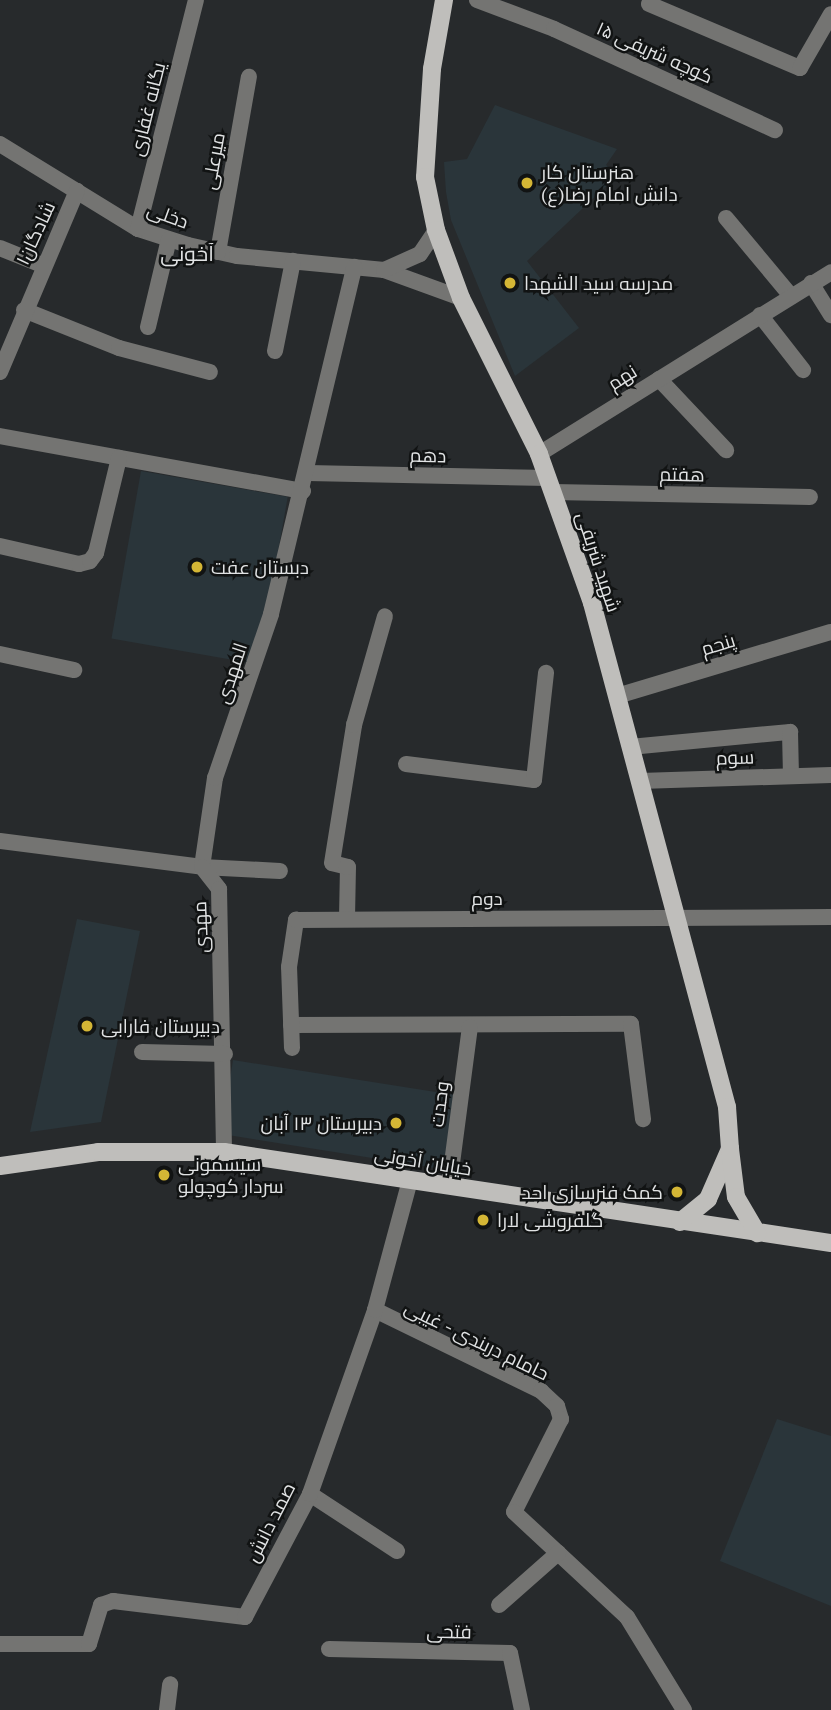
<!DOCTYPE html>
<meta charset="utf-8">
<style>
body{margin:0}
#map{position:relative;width:831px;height:1710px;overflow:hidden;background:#272a2c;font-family:"PT Serif",Cairo,serif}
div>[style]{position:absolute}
.built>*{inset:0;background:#2a353a;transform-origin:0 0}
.minor>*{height:16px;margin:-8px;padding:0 8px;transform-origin:8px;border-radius:8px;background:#747472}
.major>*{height:18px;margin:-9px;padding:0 9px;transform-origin:9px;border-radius:9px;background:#bfbebb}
.dots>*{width:19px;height:19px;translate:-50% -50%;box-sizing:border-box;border:4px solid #111313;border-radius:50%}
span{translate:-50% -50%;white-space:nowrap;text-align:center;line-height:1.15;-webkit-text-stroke:5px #111313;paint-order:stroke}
.street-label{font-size:19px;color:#e1e3e4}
.poi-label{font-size:19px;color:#e1e3e4}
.left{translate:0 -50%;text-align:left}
.right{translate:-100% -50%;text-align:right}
.neighbourhood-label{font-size:21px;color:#e1e3e4}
</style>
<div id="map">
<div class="built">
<div style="clip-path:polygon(495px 105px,617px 149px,606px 165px,619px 174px,527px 261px,579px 328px,515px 376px,451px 220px,446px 192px,444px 162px,467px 159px)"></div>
<div style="left:141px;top:471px;width:149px;height:170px;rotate:10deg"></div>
<div style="clip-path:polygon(77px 919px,140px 931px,101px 1122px,30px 1132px)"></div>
<div style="left:233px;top:1060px;width:226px;height:75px;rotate:9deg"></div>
<div style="clip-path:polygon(777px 1419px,831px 1436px,831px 1606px,720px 1561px)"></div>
</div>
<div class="minor">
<div style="left:477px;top:0;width:82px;rotate:20.6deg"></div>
<div style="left:554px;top:29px;width:243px;rotate:24.6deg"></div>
<div style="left:649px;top:4px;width:164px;rotate:23deg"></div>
<div style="left:800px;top:68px;width:62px;rotate:-60.1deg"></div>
<div style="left:0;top:144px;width:162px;rotate:31.6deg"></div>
<div style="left:138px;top:229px;width:52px;rotate:17.7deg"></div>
<div style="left:188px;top:245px;width:50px;rotate:12.7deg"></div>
<div style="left:237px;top:256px;width:148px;rotate:5.4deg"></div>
<div style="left:384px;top:270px;width:82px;rotate:20deg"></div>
<div style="left:726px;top:218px;width:102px;rotate:50.2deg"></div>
<div style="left:138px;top:229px;width:236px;rotate:-75.8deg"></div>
<div style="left:0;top:248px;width:45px;rotate:22deg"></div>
<div style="left:218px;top:252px;width:178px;rotate:-80deg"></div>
<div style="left:384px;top:270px;width:39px;rotate:-24deg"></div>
<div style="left:420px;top:254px;width:29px;rotate:-56deg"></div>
<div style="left:811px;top:283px;width:38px;rotate:58deg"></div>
<div style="left:24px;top:310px;width:102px;rotate:21.8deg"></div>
<div style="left:119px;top:348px;width:94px;rotate:14.8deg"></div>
<div style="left:760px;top:315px;width:70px;rotate:52deg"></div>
<div style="left:148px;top:327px;width:90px;rotate:-76.6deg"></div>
<div style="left:275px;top:351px;width:92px;rotate:-78.7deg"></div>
<div style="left:0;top:372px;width:197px;rotate:-67deg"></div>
<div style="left:659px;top:379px;width:98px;rotate:46.7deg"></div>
<div style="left:0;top:436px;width:308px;rotate:10.3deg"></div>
<div style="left:539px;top:454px;width:344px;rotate:-31.9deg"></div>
<div style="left:308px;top:473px;width:240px;rotate:1.2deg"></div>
<div style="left:553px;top:492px;width:257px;rotate:1.1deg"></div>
<div style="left:0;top:546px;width:81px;rotate:12.8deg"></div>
<div style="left:79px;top:564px;width:11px;rotate:-15deg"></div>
<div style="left:90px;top:561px;width:10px;rotate:-53deg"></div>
<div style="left:96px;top:553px;width:98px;rotate:-76.4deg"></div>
<div style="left:0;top:654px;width:76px;rotate:12.2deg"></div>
<div style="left:617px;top:696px;width:223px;rotate:-16.7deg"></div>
<div style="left:630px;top:747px;width:161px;rotate:-5.4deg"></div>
<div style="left:790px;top:732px;width:44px;rotate:88.7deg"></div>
<div style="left:406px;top:764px;width:129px;rotate:7.1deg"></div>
<div style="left:534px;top:780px;width:108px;rotate:-83.6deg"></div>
<div style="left:640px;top:781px;width:191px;rotate:-1.8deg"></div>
<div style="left:0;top:841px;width:204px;rotate:7.3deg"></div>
<div style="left:202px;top:867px;width:78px;rotate:2.9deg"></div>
<div style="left:202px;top:867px;width:90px;rotate:-81.7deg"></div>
<div style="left:215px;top:778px;width:173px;rotate:-71.1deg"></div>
<div style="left:271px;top:614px;width:357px;rotate:-76.5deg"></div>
<div style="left:202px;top:867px;width:28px;rotate:52deg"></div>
<div style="left:219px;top:889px;width:263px;rotate:88.9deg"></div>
<div style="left:347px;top:918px;width:51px;rotate:-88.9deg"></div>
<div style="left:348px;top:867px;width:16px;rotate:-166deg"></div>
<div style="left:332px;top:863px;width:140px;rotate:-80.9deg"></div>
<div style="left:354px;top:725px;width:113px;rotate:-74.1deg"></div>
<div style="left:291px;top:1025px;width:340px;rotate:-0.2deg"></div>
<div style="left:631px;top:1024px;width:96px;rotate:82.8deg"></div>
<div style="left:292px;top:1048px;width:81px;rotate:-92.1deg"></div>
<div style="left:289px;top:967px;width:48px;rotate:-81.5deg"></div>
<div style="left:296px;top:920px;width:535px;rotate:-0.32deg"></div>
<div style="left:142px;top:1052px;width:83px;rotate:1.4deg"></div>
<div style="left:449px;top:1186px;width:160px;rotate:-82.5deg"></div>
<div style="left:375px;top:1310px;width:185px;rotate:26deg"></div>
<div style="left:541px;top:1391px;width:22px;rotate:43deg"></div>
<div style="left:557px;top:1406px;width:14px;rotate:73deg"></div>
<div style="left:561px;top:1419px;width:104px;rotate:116.8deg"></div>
<div style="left:514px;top:1512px;width:154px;rotate:42.9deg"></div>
<div style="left:627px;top:1617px;width:109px;rotate:58.5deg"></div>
<div style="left:310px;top:1494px;width:104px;rotate:33.2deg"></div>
<div style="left:499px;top:1605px;width:79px;rotate:-41.4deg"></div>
<div style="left:0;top:1644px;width:89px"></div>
<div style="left:89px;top:1644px;width:41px;rotate:-72.9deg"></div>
<div style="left:101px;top:1605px;width:13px;rotate:-18deg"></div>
<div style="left:113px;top:1601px;width:133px;rotate:6.9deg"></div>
<div style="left:245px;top:1617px;width:139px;rotate:-62.1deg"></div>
<div style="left:310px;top:1494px;width:195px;rotate:-70.5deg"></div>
<div style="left:375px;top:1310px;width:135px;rotate:-74.9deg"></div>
<div style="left:329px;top:1649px;width:181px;rotate:1.3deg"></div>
<div style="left:510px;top:1653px;width:58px;rotate:78.1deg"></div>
<div style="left:167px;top:1710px;width:26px;rotate:-83deg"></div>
</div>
<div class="major">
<div style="left:444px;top:0;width:70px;rotate:99.9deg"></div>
<div style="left:432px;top:69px;width:108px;rotate:93.7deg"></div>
<div style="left:425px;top:177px;width:54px;rotate:78.3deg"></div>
<div style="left:436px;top:230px;width:72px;rotate:69.8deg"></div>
<div style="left:461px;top:298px;width:174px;rotate:63.4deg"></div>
<div style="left:539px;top:454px;width:158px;rotate:70.4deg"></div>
<div style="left:592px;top:603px;width:522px;rotate:75deg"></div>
<div style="left:727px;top:1107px;width:42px;rotate:85.9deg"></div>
<div style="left:0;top:1166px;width:99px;rotate:-8.1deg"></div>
<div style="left:98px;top:1152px;width:126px"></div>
<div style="left:224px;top:1152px;width:614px;rotate:8.53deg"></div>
<div style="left:680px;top:1222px;width:36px;rotate:-39deg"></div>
<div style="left:708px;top:1199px;width:55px;rotate:-66.3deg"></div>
<div style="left:730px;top:1149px;width:48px;rotate:82.9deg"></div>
<div style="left:736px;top:1197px;width:42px;rotate:59.7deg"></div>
</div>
<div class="dots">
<div style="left:527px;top:183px;background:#d4b635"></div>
<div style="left:510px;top:283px;background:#d4b635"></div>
<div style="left:197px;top:567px;background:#d4b635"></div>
<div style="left:87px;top:1026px;background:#d4b635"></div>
<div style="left:396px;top:1123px;background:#d4b635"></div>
<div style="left:164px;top:1175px;background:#d4b635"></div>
<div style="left:677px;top:1192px;background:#d4b635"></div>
<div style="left:483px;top:1220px;background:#d4b635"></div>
</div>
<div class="street-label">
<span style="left:655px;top:52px;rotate:24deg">کوچه شریفی ۱۵</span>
<span style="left:147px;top:109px;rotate:-76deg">یگانه غفاری</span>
<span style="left:213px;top:161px;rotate:-80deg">میرعلی</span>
<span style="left:168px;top:215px;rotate:20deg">دخلی</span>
<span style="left:35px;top:233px;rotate:-65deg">شادگان۱</span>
<span style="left:622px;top:377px;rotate:-32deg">نهم</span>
<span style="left:428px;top:455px;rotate:1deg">دهم</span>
<span style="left:682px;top:474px;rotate:1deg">هفتم</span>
<span style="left:599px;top:562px;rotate:72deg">شهید شریفی</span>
<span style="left:718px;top:644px;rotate:-17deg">پنجم</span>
<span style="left:231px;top:673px;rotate:-72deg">المهدی</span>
<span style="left:735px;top:757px;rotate:-2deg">سوم</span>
<span style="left:487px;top:898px">دوم</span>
<span style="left:200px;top:927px;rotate:-92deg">مهدی</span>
<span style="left:439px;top:1104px;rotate:-83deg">وحدت</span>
<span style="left:423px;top:1161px;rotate:9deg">خیابان آخونی</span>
<span style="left:477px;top:1340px;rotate:26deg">حامام دربندی - غیبی</span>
<span style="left:270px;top:1522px;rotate:-63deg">صمد دانش</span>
<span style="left:449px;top:1631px;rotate:1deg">فتحی</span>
</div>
<div class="poi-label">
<span class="left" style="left:541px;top:183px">هنرستان کار<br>دانش امام رضا(ع)</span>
<span class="left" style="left:524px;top:283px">مدرسه سید الشهدا</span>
<span class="left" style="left:211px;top:567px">دبستان عفت</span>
<span class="left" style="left:101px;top:1026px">دبیرستان فارابی</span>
<span class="right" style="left:382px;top:1123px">دبیرستان ۱۳ آبان</span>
<span class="left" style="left:178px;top:1175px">سیسمونی<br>سردار کوچولو</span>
<span class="right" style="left:663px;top:1192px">کمک فنرسازی احد</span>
<span class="left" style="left:497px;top:1220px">گلفروشی لارا</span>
</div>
<div class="neighbourhood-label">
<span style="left:187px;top:253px">آخونی</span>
</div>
</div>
